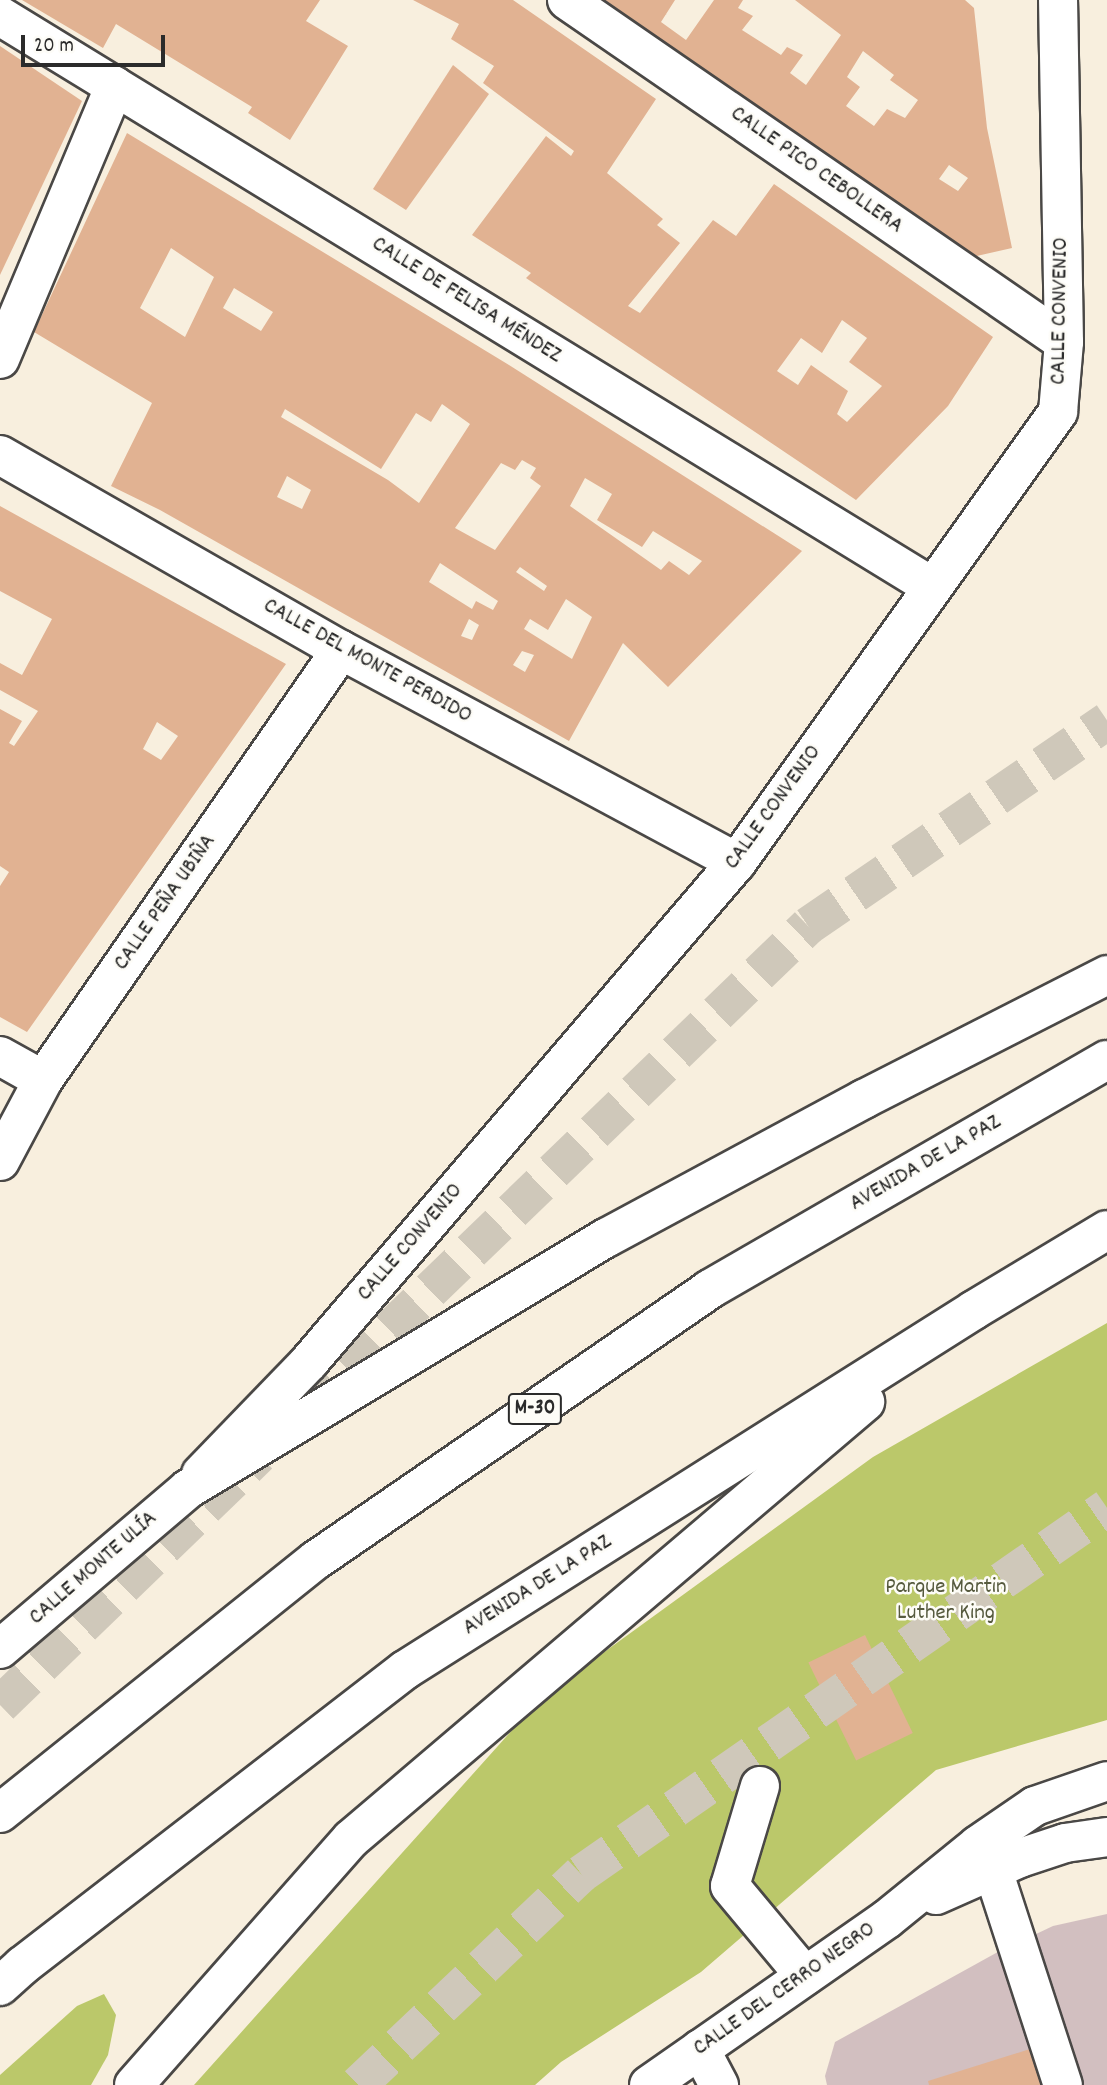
<!DOCTYPE html>
<meta charset="utf-8">
<style>
body{margin:0}
#map{position:relative;width:1107px;height:2085px;overflow:hidden;background:#f8efde;font-family:Dekko,sans-serif}
div>[style]{position:absolute}
.industrial>*{inset:0;background:#d2bfc0}
.green>*{inset:0;background:#bbc86a}
.building>*{inset:0;background:#e1b292;transform-origin:0 0}
.highway-tunnel>*{height:38px;margin-top:-19px;transform-origin:0;background:repeating-linear-gradient(90deg,#cfc8ba 0 38px,transparent 0 57px)}
.roads{filter:drop-shadow(2px 0 #4a4846) drop-shadow(-2px 0 #4a4846) drop-shadow(0 2px #4a4846) drop-shadow(0 -2px #4a4846)}
.minor>*{height:38px;margin:-19px;padding:0 19px;transform-origin:19px;border-radius:19px;background:#fff}
.major>*{height:38px;margin:-19px;padding:0 19px;transform-origin:19px;border-radius:19px;background:#fff}
.highway>*{height:38px;margin:-19px;padding:0 19px;transform-origin:19px;border-radius:19px;background:#fff}
span{translate:-50% -50%;white-space:nowrap;text-align:center;line-height:1.15;-webkit-text-stroke:5px #fdfcf7;paint-order:stroke}
.shield-label span{padding:2px 5px;background:#fdfcf7;border:2px solid;border-radius:5px;-webkit-text-stroke-width:0}
.shield-label{font-size:21px;color:#2b2b2b;font-weight:700}
.street-label{font-size:23px;color:#2b2b2b}
.park-label{font-size:23px;color:#565a3e}
.scale{position:absolute;left:21px;top:35px;width:144px;height:32px;box-sizing:border-box;border:4px solid #2b2b2b;border-top:0;padding-left:9px;font-size:21px;line-height:24px;white-space:nowrap;color:#2b2b2b;-webkit-text-stroke:5px #fdfcf7;paint-order:stroke}
</style>
<div id="map">
<div class="industrial">
<div style="clip-path:polygon(1107px 1914px,1107px 2085px,827px 2085px,825px 2076px,835px 2042px,996px 1953px,1053px 1926px)"></div>
</div>
<div class="green">
<div style="clip-path:polygon(1107px 1323px,1107px 1720px,936px 1770px,701px 1972px,561px 2062px,535px 2085px,194px 2085px,541px 1698px,873px 1457px)"></div>
<div style="clip-path:polygon(104px 1994px,116px 2015px,108px 2055px,91px 2085px,0 2085px,0 2075px,77px 2006px)"></div>
</div>
<div class="building">
<div style="clip-path:polygon(22px 0,320px 0,306px 21px,348px 46px,290px 140px,248px 113px,252px 107px,116px 24px,103px 48px)"></div>
<div style="clip-path:polygon(evenodd,413px 0,513px 0,656px 99px,607px 173px,663px 219px,657px 225px,680px 243px,628px 306px,640px 313px,713px 220px,736px 236px,774px 184px,993px 337px,948px 406px,856px 500px,526px 278px,531px 273px,472px 235px,546px 136px,571px 156px,574px 151px,483px 83px,494px 66px,451px 39px,459px 24px,413px 0,842px 320px,867px 338px,849px 362px,882px 386px,847px 422px,837px 414px,848px 391px,811px 365px,798px 385px,777px 371px,801px 338px,822px 353px,842px 320px)"></div>
<div style="clip-path:polygon(evenodd,589px 0,675px 0,661px 22px,686px 40px,714px 0,743px 0,738px 8px,753px 16px,742px 30px,781px 55px,787px 47px,803px 55px,790px 73px,806px 85px,841px 35px,795px 0,965px 0,974px 8px,987px 128px,1012px 248px,959px 260px,589px 0,863px 51px,894px 75px,890px 80px,918px 100px,905px 118px,887px 109px,874px 126px,846px 106px,860px 87px,847px 77px,863px 51px,589px 0,949px 165px,968px 178px,958px 191px,939px 179px,949px 165px)"></div>
<div style="clip-path:polygon(0 46px,82px 101px,0 275px)"></div>
<div style="clip-path:polygon(453px 65px,489px 94px,406px 210px,373px 189px)"></div>
<div style="clip-path:polygon(evenodd,127px 133px,509px 365px,802px 551px,668px 687px,623px 643px,569px 741px,160px 510px,111px 486px,152px 403px,34px 332px,127px 133px,171px 248px,214px 277px,185px 337px,140px 308px,171px 248px,127px 133px,234px 288px,273px 312px,261px 331px,223px 308px,234px 288px,127px 133px,442px 404px,470px 424px,419px 503px,388px 480px,281px 417px,285px 409px,381px 469px,416px 413px,431px 422px,442px 404px,127px 133px,522px 460px,536px 468px,530px 478px,541px 486px,495px 550px,455px 528px,501px 463px,515px 470px,522px 460px,127px 133px,287px 476px,311px 490px,302px 509px,277px 497px,287px 476px,127px 133px,585px 478px,612px 494px,597px 520px,642px 547px,653px 531px,702px 561px,689px 575px,669px 561px,661px 570px,570px 506px,585px 478px,127px 133px,440px 563px,498px 601px,493px 610px,476px 601px,472px 609px,429px 582px,440px 563px,127px 133px,520px 567px,547px 586px,544px 591px,516px 572px,520px 567px,127px 133px,566px 599px,592px 617px,572px 659px,524px 629px,530px 619px,548px 630px,566px 599px,127px 133px,469px 619px,479px 625px,472px 640px,461px 636px,469px 619px,127px 133px,522px 651px,534px 655px,525px 672px,513px 665px,522px 651px)"></div>
<div style="clip-path:polygon(evenodd,0 506px,286px 664px,27px 1032px,0 1017px,0 886px,9px 872px,0 866px,0 709px,22px 721px,9px 743px,14px 746px,38px 711px,0 690px,0 663px,22px 675px,52px 619px,0 591px,0 506px,157px 722px,178px 736px,161px 760px,143px 749px,157px 722px)"></div>
<div style="left:865px;top:1635px;width:109px;height:63px;rotate:64deg"></div>
<div style="clip-path:polygon(1030px 2049px,1041px 2085px,929px 2085px,928px 2081px)"></div>
</div>
<div class="highway-tunnel">
<div style="left:307px;top:1409px;width:696px;rotate:-43.95deg"></div>
<div style="left:808px;top:926px;width:363px;rotate:-34.4deg"></div>
<div style="left:0;top:1705px;width:360px;rotate:-44deg"></div>
<div style="left:358px;top:2085px;width:307px;rotate:-43.4deg"></div>
<div style="left:581px;top:1874px;width:641px;rotate:-34.83deg"></div>
</div>
<div class="roads">
<div class="minor">
<div style="left:567px;top:0;width:603px;rotate:34.53deg"></div>
<div style="left:0;top:16px;width:1092px;rotate:31.48deg"></div>
<div style="left:0;top:359px;width:296px;rotate:-67.2deg"></div>
<div style="left:0;top:455px;width:393px;rotate:29.8deg"></div>
<div style="left:341px;top:650px;width:449px;rotate:28.2deg"></div>
<div style="left:0;top:1056px;width:49px;rotate:29.2deg"></div>
<div style="left:0;top:1161px;width:92px;rotate:-62deg"></div>
<div style="left:43px;top:1080px;width:523px;rotate:-55.28deg"></div>
<div style="left:201px;top:1474px;width:156px;rotate:-46deg"></div>
<div style="left:309px;top:1362px;width:658px;rotate:-49.44deg"></div>
<div style="left:737px;top:862px;width:553px;rotate:-54.5deg"></div>
<div style="left:1058px;top:412px;width:70px;rotate:-85.1deg"></div>
<div style="left:1064px;top:342px;width:342px;rotate:-91deg"></div>
<div style="left:760px;top:1786px;width:104px;rotate:106.7deg"></div>
<div style="left:730px;top:1886px;width:117px;rotate:50.2deg"></div>
<div style="left:993px;top:1870px;width:226px;rotate:72deg"></div>
<div style="left:936px;top:1895px;width:92px;rotate:-23.8deg"></div>
<div style="left:1020px;top:1858px;width:47px;rotate:-18.4deg"></div>
<div style="left:1065px;top:1843px;width:42px;rotate:-8.1deg"></div>
<div style="left:700px;top:2049px;width:41px;rotate:62.2deg"></div>
<div style="left:649px;top:2085px;width:290px;rotate:-34.9deg"></div>
<div style="left:887px;top:1919px;width:117px;rotate:-39.1deg"></div>
<div style="left:978px;top:1845px;width:69px;rotate:-34.4deg"></div>
<div style="left:1035px;top:1806px;width:76px;rotate:-19.1deg"></div>
</div>
<div class="major">
<div style="left:0;top:1649px;width:247px;rotate:-40.4deg"></div>
</div>
<div class="highway">
<div style="left:188px;top:1489px;width:488px;rotate:-31deg"></div>
<div style="left:606px;top:1238px;width:293px;rotate:-28.3deg"></div>
<div style="left:864px;top:1099px;width:273px;rotate:-27deg"></div>
<div style="left:0;top:1813px;width:405px;rotate:-38.7deg"></div>
<div style="left:316px;top:1560px;width:478px;rotate:-34.5deg"></div>
<div style="left:710px;top:1289px;width:458px;rotate:-30deg"></div>
<div style="left:0;top:1986px;width:30px;rotate:-42deg"></div>
<div style="left:22px;top:1966px;width:484px;rotate:-37.7deg"></div>
<div style="left:405px;top:1670px;width:673px;rotate:-32.32deg"></div>
<div style="left:974px;top:1310px;width:155px;rotate:-31deg"></div>
<div style="left:134px;top:2085px;width:328px;rotate:-48.6deg"></div>
<div style="left:351px;top:1839px;width:675px;rotate:-40.37deg"></div>
</div>
</div>
<div class="shield-label">
<span style="left:535px;top:1409px">M-30</span>
</div>
<div class="street-label">
<span style="left:816px;top:171px;rotate:35deg">CALLE PICO CEBOLLERA</span>
<span style="left:466px;top:301px;rotate:32deg">CALLE DE FELISA MÉNDEZ</span>
<span style="left:1061px;top:311px;rotate:-89deg">CALLE CONVENIO</span>
<span style="left:367px;top:662px;rotate:29deg">CALLE DEL MONTE PERDIDO</span>
<span style="left:774px;top:808px;rotate:-54deg">CALLE CONVENIO</span>
<span style="left:166px;top:903px;rotate:-55deg">CALLE PEÑA UBIÑA</span>
<span style="left:926px;top:1164px;rotate:-30deg">AVENIDA DE LA PAZ</span>
<span style="left:411px;top:1243px;rotate:-49deg">CALLE CONVENIO</span>
<span style="left:94px;top:1569px;rotate:-41deg">CALLE MONTE ULÍA</span>
<span style="left:538px;top:1586px;rotate:-32deg">AVENIDA DE LA PAZ</span>
<span style="left:785px;top:1990px;rotate:-35deg">CALLE DEL CERRO NEGRO</span>
</div>
<div class="park-label">
<span style="left:946px;top:1601px">Parque Martin<br>Luther King</span>
</div>
<div class="scale">20 m</div>
</div>
